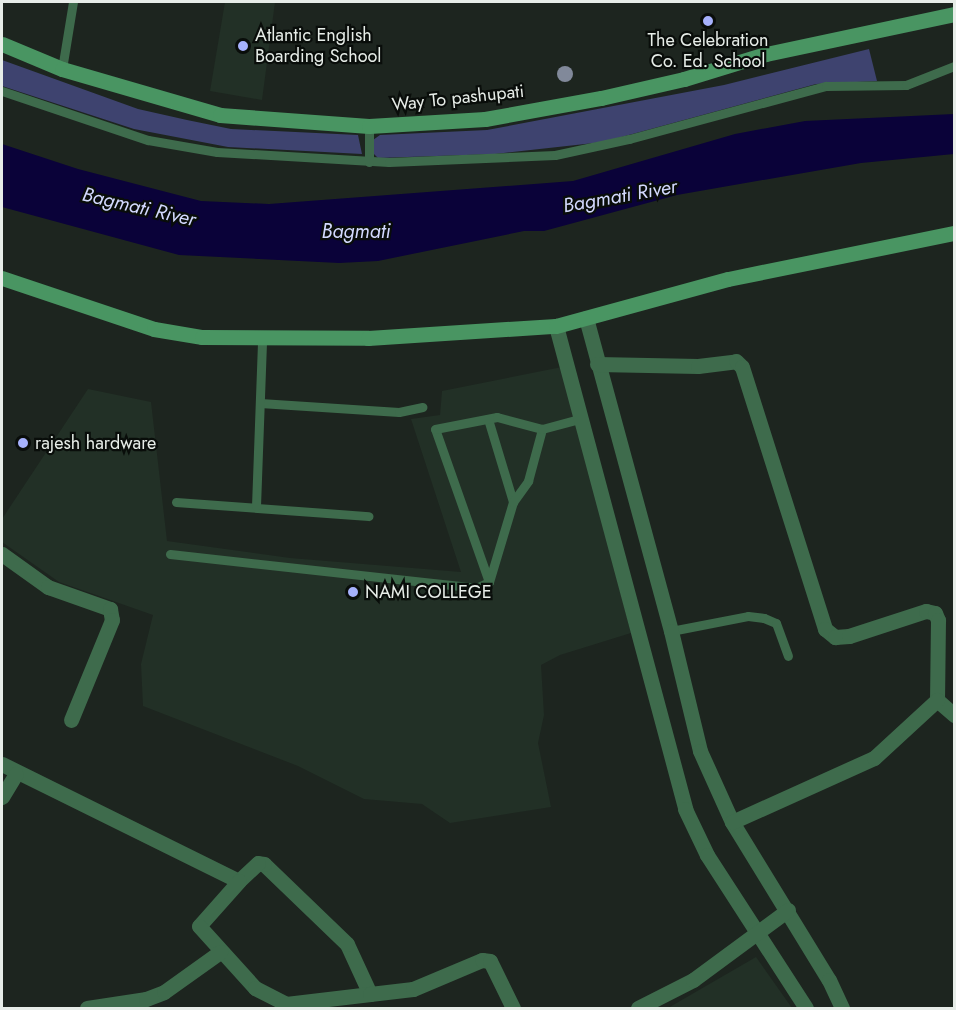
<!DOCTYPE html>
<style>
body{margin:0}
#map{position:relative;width:956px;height:1010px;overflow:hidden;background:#1d251f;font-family:Jost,sans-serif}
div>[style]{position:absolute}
.built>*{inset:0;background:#223026}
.green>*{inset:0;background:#3e436f}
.water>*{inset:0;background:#0a0239}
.service>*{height:9px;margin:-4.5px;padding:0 4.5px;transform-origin:4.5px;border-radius:4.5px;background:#3e6b4c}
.minor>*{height:15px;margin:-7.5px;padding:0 7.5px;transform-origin:7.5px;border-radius:7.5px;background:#3e6b4c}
.secondary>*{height:15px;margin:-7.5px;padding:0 7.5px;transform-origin:7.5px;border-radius:7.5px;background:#499562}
.trees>*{width:16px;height:16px;margin:-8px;border-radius:50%;background:#81899a}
.dots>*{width:16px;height:16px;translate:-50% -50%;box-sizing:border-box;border:3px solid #090d0a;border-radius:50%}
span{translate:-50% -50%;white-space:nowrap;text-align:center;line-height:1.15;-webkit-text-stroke:4.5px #090d0a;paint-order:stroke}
.poi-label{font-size:18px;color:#e7ede8}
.left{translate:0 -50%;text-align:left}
.street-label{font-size:18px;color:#e7ede8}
.water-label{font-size:20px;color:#d3d9fe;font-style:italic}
.frame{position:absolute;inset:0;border:3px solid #e7ede8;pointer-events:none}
</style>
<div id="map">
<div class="built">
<div style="clip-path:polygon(225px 2px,275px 2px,262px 100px,210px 91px)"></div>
<div style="clip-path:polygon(562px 367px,631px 633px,560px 655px,541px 665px,544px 715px,538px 743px,551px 807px,450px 823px,422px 804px,364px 799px,298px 766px,143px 706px,141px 664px,153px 615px,59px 582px,2px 542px,2px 519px,88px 389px,151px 402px,167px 541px,290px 558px,461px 572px,411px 419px,440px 415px,442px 391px)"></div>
<div style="clip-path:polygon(756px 957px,792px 1008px,668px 1008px)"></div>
</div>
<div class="green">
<div style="clip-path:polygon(869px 49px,877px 81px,816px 84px,603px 142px,495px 154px,378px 158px,373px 153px,373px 140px,380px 135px,487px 130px,724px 85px)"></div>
<div style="clip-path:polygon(2px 60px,138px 109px,187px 120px,231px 129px,358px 135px,362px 154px,228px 147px,134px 129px,2px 86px)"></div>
</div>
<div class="water">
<div style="clip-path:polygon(954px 114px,954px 154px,861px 163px,677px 195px,544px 231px,524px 231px,378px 261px,339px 263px,179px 255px,2px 207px,2px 144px,78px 169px,201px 201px,269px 204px,573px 181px,735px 134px,805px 121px)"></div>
</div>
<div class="service">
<div style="left:62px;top:69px;width:68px;rotate:-80.7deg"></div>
<div style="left:2px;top:91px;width:154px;rotate:18.6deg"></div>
<div style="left:148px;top:140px;width:70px;rotate:9.9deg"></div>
<div style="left:217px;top:152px;width:172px;rotate:3.3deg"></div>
<div style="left:389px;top:162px;width:166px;rotate:-2.4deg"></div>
<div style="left:555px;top:155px;width:76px;rotate:-12.2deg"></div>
<div style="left:629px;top:139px;width:204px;rotate:-15.1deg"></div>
<div style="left:826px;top:86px;width:80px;rotate:-0.7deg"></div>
<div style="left:906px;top:85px;width:52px;rotate:-21.6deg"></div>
<div style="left:369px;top:162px;width:36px;rotate:-90deg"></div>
<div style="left:260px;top:403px;width:139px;rotate:3.7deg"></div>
<div style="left:399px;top:412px;width:24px;rotate:-12deg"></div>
<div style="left:488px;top:419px;width:87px;rotate:73.2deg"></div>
<div style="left:176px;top:502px;width:193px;rotate:4.2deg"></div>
<div style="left:256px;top:506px;width:167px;rotate:-87.9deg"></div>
<div style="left:170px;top:554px;width:308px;rotate:6.3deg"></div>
<div style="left:476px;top:588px;width:14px;rotate:-25deg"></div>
<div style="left:489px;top:582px;width:84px;rotate:-73.3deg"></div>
<div style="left:513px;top:502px;width:26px;rotate:-54deg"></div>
<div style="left:528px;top:481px;width:54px;rotate:-74.9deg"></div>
<div style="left:489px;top:582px;width:162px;rotate:-109.4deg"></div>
<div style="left:435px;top:429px;width:63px;rotate:-11deg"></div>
<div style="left:497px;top:417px;width:47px;rotate:14.9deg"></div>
<div style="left:542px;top:429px;width:38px;rotate:-15deg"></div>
<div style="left:671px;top:631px;width:78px;rotate:-11deg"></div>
<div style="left:748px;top:616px;width:16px;rotate:7deg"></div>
<div style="left:764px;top:618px;width:13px;rotate:23deg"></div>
<div style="left:776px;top:623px;width:35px;rotate:70deg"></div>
</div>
<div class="minor">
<div style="left:586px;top:318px;width:324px;rotate:74.8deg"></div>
<div style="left:671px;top:631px;width:123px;rotate:76.4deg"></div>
<div style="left:700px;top:751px;width:78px;rotate:65.7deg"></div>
<div style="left:732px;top:822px;width:185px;rotate:58.5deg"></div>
<div style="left:829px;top:980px;width:31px;rotate:65deg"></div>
<div style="left:556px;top:326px;width:500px;rotate:75deg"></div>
<div style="left:685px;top:809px;width:51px;rotate:64.4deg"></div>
<div style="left:707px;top:855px;width:182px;rotate:57.1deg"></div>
<div style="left:597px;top:364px;width:101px;rotate:1.1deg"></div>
<div style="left:698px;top:366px;width:38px;rotate:-7deg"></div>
<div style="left:736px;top:361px;width:8px;rotate:45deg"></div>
<div style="left:742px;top:367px;width:275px;rotate:72.4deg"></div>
<div style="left:825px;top:629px;width:13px;rotate:39deg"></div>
<div style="left:835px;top:637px;width:14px;rotate:-4deg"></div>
<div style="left:849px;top:636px;width:81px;rotate:-18deg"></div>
<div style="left:926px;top:611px;width:9px;rotate:13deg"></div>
<div style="left:935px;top:613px;width:8px;rotate:67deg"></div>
<div style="left:938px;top:620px;width:80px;rotate:90.7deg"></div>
<div style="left:937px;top:700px;width:23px;rotate:41deg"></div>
<div style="left:2px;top:554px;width:57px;rotate:35.7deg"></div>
<div style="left:48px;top:587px;width:66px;rotate:19.5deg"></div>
<div style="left:110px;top:609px;width:11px;rotate:80deg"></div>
<div style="left:112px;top:620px;width:108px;rotate:112.3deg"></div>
<div style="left:2px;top:764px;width:264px;rotate:26.3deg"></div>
<div style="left:2px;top:797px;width:27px;rotate:-59deg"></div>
<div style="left:732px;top:822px;width:156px;rotate:-24.3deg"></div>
<div style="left:874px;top:758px;width:86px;rotate:-42.6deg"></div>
<div style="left:370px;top:994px;width:55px;rotate:-114.7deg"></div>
<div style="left:347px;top:944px;width:115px;rotate:-136.1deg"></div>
<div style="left:264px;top:864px;width:6px;rotate:-171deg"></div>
<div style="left:258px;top:863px;width:26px;rotate:137deg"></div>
<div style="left:239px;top:881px;width:60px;rotate:131.6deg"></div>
<div style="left:199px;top:926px;width:84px;rotate:47.9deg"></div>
<div style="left:255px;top:988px;width:35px;rotate:27deg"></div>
<div style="left:286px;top:1004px;width:85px;rotate:-6.8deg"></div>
<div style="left:370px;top:994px;width:43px;rotate:-6.6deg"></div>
<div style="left:413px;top:989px;width:75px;rotate:-22.8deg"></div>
<div style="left:482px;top:960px;width:8px;rotate:7deg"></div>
<div style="left:490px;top:961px;width:52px;rotate:63.9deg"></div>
<div style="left:87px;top:1008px;width:60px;rotate:-8.7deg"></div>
<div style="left:146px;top:999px;width:19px;rotate:-21deg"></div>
<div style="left:164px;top:992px;width:69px;rotate:-35.5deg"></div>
<div style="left:638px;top:1008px;width:62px;rotate:-27deg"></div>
<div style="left:693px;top:980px;width:118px;rotate:-36.4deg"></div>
</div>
<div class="secondary">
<div style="left:2px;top:44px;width:65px;rotate:22.6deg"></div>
<div style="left:62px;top:69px;width:165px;rotate:16.2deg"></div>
<div style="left:220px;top:115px;width:149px;rotate:4.2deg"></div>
<div style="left:369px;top:126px;width:116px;rotate:-3.5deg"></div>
<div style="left:485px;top:119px;width:118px;rotate:-10.3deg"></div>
<div style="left:601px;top:98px;width:85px;rotate:-12.9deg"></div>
<div style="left:684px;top:79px;width:86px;rotate:-17deg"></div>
<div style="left:766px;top:54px;width:192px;rotate:-12deg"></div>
<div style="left:2px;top:278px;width:160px;rotate:18.5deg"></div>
<div style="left:154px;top:329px;width:49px;rotate:9.5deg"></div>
<div style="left:202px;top:337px;width:166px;rotate:0.3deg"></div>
<div style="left:368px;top:338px;width:188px;rotate:-3.7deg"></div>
<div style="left:556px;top:326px;width:178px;rotate:-15.3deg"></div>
<div style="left:728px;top:279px;width:231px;rotate:-11.5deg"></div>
</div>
<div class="trees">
<div style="left:565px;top:74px"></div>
</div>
<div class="dots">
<div style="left:708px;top:21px;background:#a6b1fc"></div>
<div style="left:243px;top:46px;background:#a6b1fc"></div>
<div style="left:23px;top:443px;background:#a6b1fc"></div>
<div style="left:353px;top:592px;background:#a6b1fc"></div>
</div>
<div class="poi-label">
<span class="left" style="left:255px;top:46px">Atlantic English<br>Boarding School</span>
<span style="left:708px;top:51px">The Celebration<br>Co. Ed. School</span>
<span class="left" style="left:35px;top:443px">rajesh hardware</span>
<span class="left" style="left:365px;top:592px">NAMI COLLEGE</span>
</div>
<div class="street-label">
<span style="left:458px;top:98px;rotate:-6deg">Way To pashupati</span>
</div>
<div class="water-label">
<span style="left:620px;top:196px;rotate:-10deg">Bagmati River</span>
<span style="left:139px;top:207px;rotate:13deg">Bagmati River</span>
<span style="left:356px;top:231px">Bagmati</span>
</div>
<div class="frame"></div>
</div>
